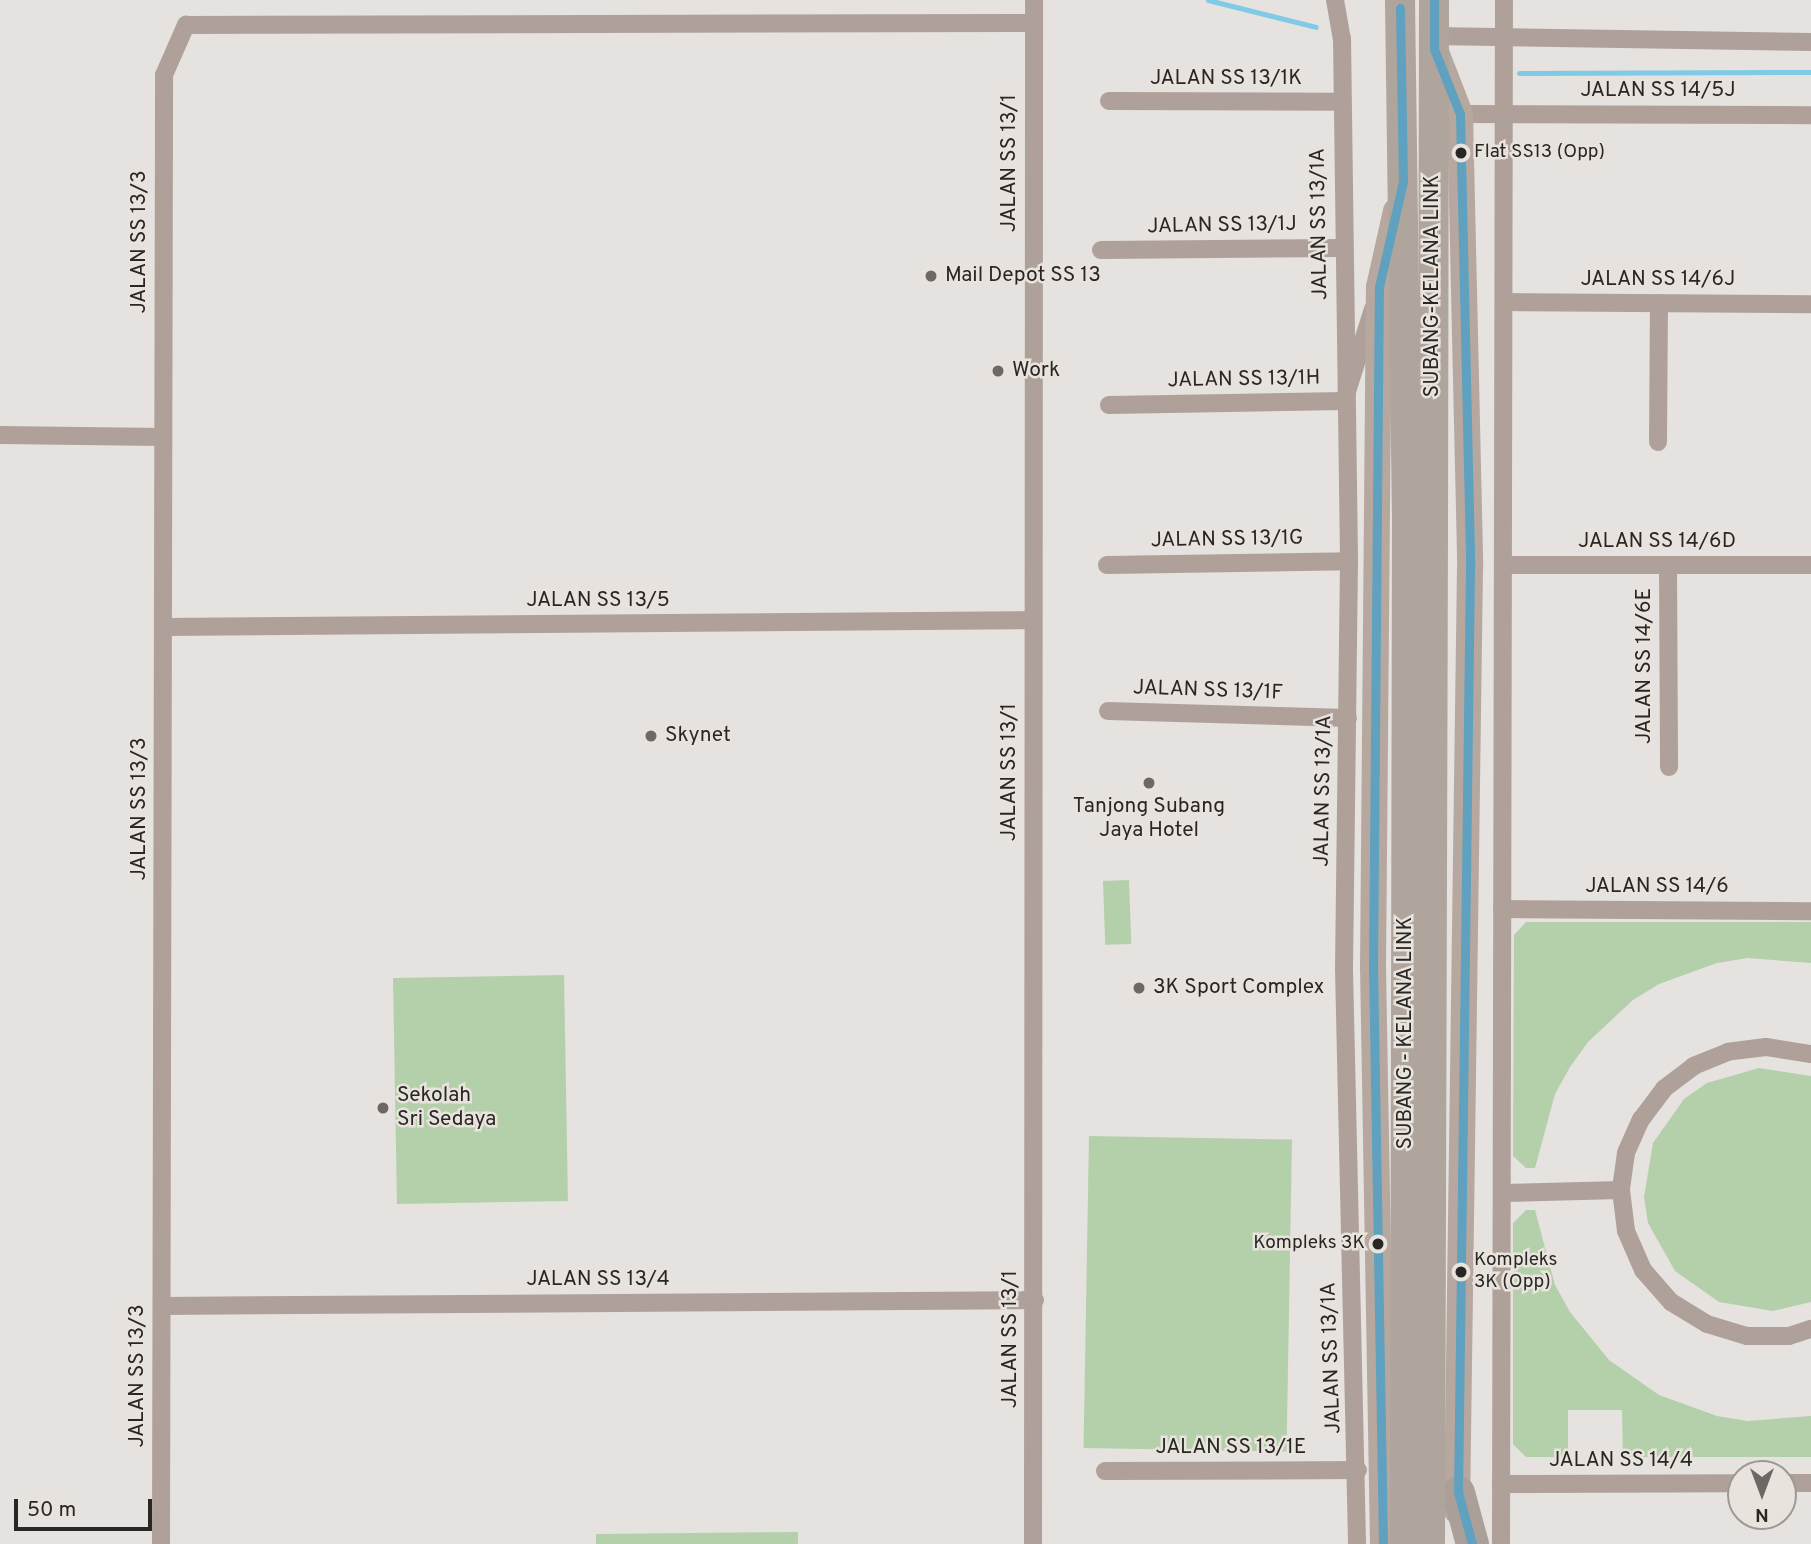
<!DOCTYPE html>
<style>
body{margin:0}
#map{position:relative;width:1811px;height:1544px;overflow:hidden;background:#e5e2df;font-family:Overpass,sans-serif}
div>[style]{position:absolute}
.green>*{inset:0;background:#b4d0aa;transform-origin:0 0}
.stream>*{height:5px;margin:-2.5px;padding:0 2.5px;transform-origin:2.5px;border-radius:2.5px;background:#7ecae7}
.minor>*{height:18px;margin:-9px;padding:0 9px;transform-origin:9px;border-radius:9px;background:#afa199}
.secondary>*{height:26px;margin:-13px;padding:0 13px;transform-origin:13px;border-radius:13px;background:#b6a89f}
.primary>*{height:30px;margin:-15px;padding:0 15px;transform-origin:15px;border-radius:15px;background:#afa59d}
.motorway>*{height:33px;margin:-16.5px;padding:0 16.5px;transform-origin:16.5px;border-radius:16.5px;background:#aaa099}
.primary-bridge>*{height:30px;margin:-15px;padding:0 15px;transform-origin:15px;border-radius:15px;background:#afa59d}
.bus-1>*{height:9px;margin:-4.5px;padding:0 4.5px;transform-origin:4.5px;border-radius:4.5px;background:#5fa1bf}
.dots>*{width:19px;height:19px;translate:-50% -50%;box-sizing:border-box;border:4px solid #e8e3dc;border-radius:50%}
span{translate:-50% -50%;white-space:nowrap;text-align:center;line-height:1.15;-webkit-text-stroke:5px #e8e3dc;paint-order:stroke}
.bus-label{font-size:19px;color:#292725}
.left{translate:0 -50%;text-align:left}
.right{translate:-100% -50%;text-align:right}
.street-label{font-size:21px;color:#292725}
.poi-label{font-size:21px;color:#292725}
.north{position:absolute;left:1727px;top:1460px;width:70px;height:70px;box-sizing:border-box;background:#e8e3dc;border:2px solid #9c9893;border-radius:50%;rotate:180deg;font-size:19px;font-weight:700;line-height:28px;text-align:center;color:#292725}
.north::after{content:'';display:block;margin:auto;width:24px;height:32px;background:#6b6866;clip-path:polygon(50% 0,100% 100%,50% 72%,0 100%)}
.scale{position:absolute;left:14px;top:1499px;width:138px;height:32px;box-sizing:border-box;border:4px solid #292725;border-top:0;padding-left:9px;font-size:21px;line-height:24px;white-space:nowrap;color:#292725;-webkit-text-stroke:5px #e8e3dc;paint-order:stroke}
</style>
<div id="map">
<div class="green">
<div style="left:1129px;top:880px;width:64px;height:26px;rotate:88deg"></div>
<div style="clip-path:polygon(1526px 922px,1811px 922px,1811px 963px,1748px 958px,1717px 963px,1659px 984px,1633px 1000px,1588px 1042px,1570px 1067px,1555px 1094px,1535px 1168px,1526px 1168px,1513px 1156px,1514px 935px)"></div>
<div style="left:564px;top:975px;width:226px;height:171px;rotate:89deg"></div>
<div style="clip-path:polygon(1759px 1068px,1811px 1076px,1811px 1302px,1773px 1311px,1719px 1302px,1675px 1271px,1648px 1223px,1644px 1197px,1653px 1143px,1684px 1099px,1707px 1083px)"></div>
<div style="left:1089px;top:1136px;width:203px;height:312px;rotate:1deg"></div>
<div style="clip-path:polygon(1526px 1210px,1535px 1210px,1555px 1285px,1570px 1312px,1609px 1360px,1659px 1395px,1717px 1416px,1748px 1421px,1811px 1416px,1811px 1457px,1623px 1457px,1622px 1410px,1568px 1410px,1568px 1457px,1526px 1457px,1513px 1444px,1513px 1223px)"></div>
<div style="clip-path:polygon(798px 1532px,798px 1544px,596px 1544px,596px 1534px)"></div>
</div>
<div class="stream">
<div style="left:1208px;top:0;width:111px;rotate:14deg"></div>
<div style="left:1519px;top:73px;width:292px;rotate:-0.2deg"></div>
</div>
<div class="minor">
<div style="left:1335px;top:0;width:39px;rotate:80deg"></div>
<div style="left:1342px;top:38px;width:523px;rotate:89.23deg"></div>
<div style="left:1349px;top:561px;width:408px;rotate:90.7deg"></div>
<div style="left:1344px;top:969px;width:575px;rotate:88.7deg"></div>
<div style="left:1434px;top:36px;width:377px;rotate:0.9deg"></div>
<div style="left:1109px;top:101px;width:233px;rotate:0.2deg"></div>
<div style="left:1460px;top:114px;width:351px;rotate:0.2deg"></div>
<div style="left:1101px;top:250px;width:241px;rotate:-0.5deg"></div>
<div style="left:1504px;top:302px;width:307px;rotate:0.4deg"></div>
<div style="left:1109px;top:405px;width:235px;rotate:-1deg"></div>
<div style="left:1344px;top:401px;width:96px;rotate:-72.5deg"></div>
<div style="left:0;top:435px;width:163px;rotate:0.7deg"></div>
<div style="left:1658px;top:442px;width:139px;rotate:-89.6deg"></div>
<div style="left:1107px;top:565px;width:242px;rotate:-0.9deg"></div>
<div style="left:1503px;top:565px;width:308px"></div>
<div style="left:1668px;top:565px;width:202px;rotate:89.7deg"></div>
<div style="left:163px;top:627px;width:870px;rotate:-0.46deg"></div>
<div style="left:1108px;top:711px;width:240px;rotate:1.7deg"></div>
<div style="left:1502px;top:909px;width:309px;rotate:0.4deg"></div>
<div style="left:1811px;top:1054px;width:46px;rotate:-171.2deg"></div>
<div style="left:1766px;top:1047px;width:38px;rotate:173deg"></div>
<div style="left:1728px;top:1052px;width:37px;rotate:158deg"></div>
<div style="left:1694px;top:1066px;width:38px;rotate:143deg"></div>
<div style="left:1664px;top:1089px;width:38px;rotate:127deg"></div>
<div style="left:1641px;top:1119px;width:37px;rotate:114deg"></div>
<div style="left:1626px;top:1153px;width:37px;rotate:98deg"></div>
<div style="left:1621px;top:1190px;width:41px;rotate:83deg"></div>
<div style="left:1626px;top:1231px;width:43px;rotate:66.4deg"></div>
<div style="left:1643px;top:1270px;width:43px;rotate:48.8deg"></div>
<div style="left:1671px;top:1302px;width:42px;rotate:31.4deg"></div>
<div style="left:1707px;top:1324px;width:42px;rotate:16.7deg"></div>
<div style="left:1747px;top:1336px;width:42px"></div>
<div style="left:1789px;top:1336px;width:23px;rotate:-18deg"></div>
<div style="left:1502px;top:1193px;width:119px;rotate:-1.4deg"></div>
<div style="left:162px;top:1306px;width:873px;rotate:-0.39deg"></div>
<div style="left:1105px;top:1471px;width:253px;rotate:-0.2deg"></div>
<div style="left:1783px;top:1483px;width:28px"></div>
<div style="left:1501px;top:1484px;width:240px;rotate:-0.2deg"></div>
<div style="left:161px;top:1544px;width:1469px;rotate:-89.88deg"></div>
<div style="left:164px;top:75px;width:55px;rotate:-66.3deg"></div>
<div style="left:186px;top:25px;width:847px;rotate:-0.14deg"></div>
<div style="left:1033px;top:1544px;width:1544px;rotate:-89.96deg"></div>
<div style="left:1501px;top:1544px;width:1544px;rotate:-89.89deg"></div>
</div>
<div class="secondary">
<div style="left:1436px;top:52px;width:66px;rotate:68.8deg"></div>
<div style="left:1460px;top:114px;width:453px;rotate:88.7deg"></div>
<div style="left:1470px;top:567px;width:944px;rotate:90.79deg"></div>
<div style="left:1383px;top:1544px;width:576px;rotate:-90.99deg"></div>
<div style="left:1373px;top:968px;width:681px;rotate:-89.5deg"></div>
<div style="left:1379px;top:287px;width:78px;rotate:-77.4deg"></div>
</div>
<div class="primary">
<div style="left:1400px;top:0;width:522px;rotate:89.23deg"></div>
<div style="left:1433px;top:523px;width:523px;rotate:-89.89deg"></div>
</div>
<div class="motorway">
<div style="left:1458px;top:1492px;width:54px;rotate:74.9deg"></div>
</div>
<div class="primary-bridge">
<div style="left:1405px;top:1544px;width:1022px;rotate:-89.89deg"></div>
<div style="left:1430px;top:1544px;width:1021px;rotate:-89.83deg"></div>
</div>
<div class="bus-1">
<div style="left:1434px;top:0;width:49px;rotate:90deg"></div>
<div style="left:1434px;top:49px;width:70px;rotate:68.2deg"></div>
<div style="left:1460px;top:114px;width:453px;rotate:88.7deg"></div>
<div style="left:1470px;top:567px;width:925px;rotate:90.74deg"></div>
<div style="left:1458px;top:1492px;width:54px;rotate:74.9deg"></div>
<div style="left:1383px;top:1544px;width:576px;rotate:-90.99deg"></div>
<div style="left:1373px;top:968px;width:681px;rotate:-89.5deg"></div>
<div style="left:1379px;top:287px;width:109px;rotate:-77.2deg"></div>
<div style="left:1403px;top:181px;width:173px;rotate:-91deg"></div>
</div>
<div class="dots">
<div style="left:1461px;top:153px;background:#292725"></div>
<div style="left:931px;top:276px;background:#6b6866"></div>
<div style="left:998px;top:371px;background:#6b6866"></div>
<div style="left:651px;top:736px;background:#6b6866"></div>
<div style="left:1149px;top:783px;background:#6b6866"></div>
<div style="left:1139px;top:988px;background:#6b6866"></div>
<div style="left:383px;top:1108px;background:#6b6866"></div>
<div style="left:1378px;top:1244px;background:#292725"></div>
<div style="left:1461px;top:1272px;background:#292725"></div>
</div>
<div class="bus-label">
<span class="left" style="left:1474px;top:153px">Flat SS13 (Opp)</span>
<span class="right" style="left:1365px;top:1244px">Kompleks 3K</span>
<span class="left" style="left:1474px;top:1272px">Kompleks<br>3K (Opp)</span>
</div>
<div class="street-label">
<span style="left:1226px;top:79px">JALAN SS 13/1K</span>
<span style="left:1658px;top:91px">JALAN SS 14/5J</span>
<span style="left:1010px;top:163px;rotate:-90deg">JALAN SS 13/1</span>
<span style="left:1320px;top:224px;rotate:-91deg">JALAN SS 13/1A</span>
<span style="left:1222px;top:226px;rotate:-1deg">JALAN SS 13/1J</span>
<span style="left:140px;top:242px;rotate:-90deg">JALAN SS 13/3</span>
<span style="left:1658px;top:280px">JALAN SS 14/6J</span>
<span style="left:1433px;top:286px;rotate:-90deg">SUBANG-KELANA LINK</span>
<span style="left:1244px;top:380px;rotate:-1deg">JALAN SS 13/1H</span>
<span style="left:1227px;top:540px;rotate:-1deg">JALAN SS 13/1G</span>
<span style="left:1657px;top:542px">JALAN SS 14/6D</span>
<span style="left:598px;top:601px">JALAN SS 13/5</span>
<span style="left:1645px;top:666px;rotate:-90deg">JALAN SS 14/6E</span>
<span style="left:1208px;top:691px;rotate:2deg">JALAN SS 13/1F</span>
<span style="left:1010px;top:772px;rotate:-90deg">JALAN SS 13/1</span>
<span style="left:1324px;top:791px;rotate:-89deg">JALAN SS 13/1A</span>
<span style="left:140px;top:809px;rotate:-90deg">JALAN SS 13/3</span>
<span style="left:1657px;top:887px">JALAN SS 14/6</span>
<span style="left:1406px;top:1033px;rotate:-90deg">SUBANG - KELANA LINK</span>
<span style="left:598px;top:1280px">JALAN SS 13/4</span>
<span style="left:1011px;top:1339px;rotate:-90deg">JALAN SS 13/1</span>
<span style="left:1332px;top:1358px;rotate:-92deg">JALAN SS 13/1A</span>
<span style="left:138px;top:1376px;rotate:-90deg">JALAN SS 13/3</span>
<span style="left:1231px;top:1448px">JALAN SS 13/1E</span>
<span style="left:1621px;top:1461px">JALAN SS 14/4</span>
</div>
<div class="poi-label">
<span class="left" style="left:945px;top:276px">Mail Depot SS 13</span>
<span class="left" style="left:1012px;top:371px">Work</span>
<span class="left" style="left:665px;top:736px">Skynet</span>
<span style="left:1149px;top:819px">Tanjong Subang<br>Jaya Hotel</span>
<span class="left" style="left:1153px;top:988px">3K Sport Complex</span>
<span class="left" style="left:397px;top:1108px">Sekolah<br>Sri Sedaya</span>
</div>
<div class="north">N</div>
<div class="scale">50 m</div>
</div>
